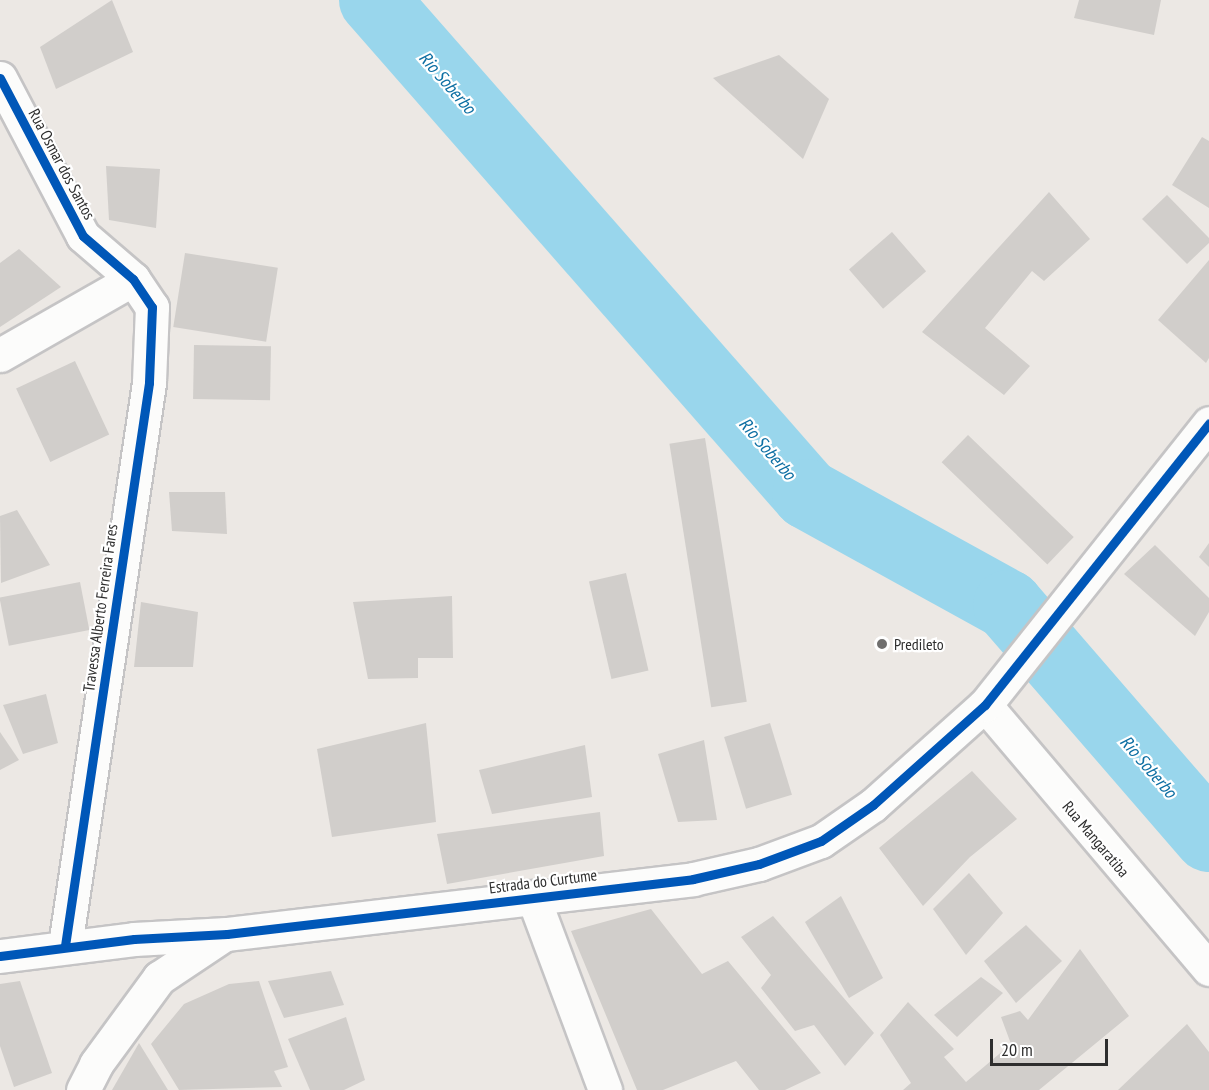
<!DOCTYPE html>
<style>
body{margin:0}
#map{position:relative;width:1209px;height:1090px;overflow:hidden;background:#ece8e4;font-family:"PT Sans Narrow",sans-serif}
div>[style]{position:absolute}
.river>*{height:70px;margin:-35px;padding:0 35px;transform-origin:35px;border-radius:35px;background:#99d6ec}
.building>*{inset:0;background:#d1cecb;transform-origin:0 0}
.roads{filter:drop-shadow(2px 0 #c5c4c5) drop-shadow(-2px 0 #c5c4c5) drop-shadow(0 2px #c5c4c5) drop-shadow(0 -2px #c5c4c5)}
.minor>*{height:33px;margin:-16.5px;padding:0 16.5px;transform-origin:16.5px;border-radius:16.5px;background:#fcfcfb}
.cycleway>*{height:9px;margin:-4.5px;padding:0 4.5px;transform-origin:4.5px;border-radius:4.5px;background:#0057b8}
.dots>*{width:16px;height:16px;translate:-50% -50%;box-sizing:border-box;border:3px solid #fff;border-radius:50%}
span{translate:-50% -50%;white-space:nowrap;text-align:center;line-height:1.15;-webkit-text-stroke:4.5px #fff;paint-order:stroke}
.street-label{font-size:16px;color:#2e2e2e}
.poi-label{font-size:16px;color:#2e2e2e}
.left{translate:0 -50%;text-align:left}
.water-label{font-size:18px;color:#0d6fa3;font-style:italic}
.scale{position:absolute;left:990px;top:1039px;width:118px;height:27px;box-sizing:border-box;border:3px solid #2e2e2e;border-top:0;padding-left:8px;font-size:18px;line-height:21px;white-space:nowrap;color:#2e2e2e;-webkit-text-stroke:4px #fff;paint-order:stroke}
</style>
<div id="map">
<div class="river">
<div style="left:374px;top:0;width:657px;rotate:48.76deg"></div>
<div style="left:807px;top:494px;width:230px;rotate:28.9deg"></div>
<div style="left:1008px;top:605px;width:307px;rotate:49.1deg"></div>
</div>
<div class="building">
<div style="clip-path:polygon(112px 0,133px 52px,56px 89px,40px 47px)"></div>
<div style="clip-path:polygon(1079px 0,1161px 0,1154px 35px,1074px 18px)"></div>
<div style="clip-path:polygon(779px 55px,829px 99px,803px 159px,713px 78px)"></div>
<div style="clip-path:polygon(1202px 137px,1209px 141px,1209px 208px,1172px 185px)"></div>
<div style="clip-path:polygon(106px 166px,160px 169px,156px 228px,109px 220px)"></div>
<div style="clip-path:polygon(1049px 192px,1090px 239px,1044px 281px,1032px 271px,985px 328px,1030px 366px,1004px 395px,922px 332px)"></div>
<div style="clip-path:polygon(1167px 195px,1209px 238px,1209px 243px,1187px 264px,1142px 219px)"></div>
<div style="left:892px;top:232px;width:52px;height:57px;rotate:49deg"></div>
<div style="clip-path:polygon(19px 249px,61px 287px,0 327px,0 263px)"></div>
<div style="left:185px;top:253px;width:94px;height:75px;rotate:9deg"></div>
<div style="clip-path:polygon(1209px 260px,1209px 358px,1206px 363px,1158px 320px)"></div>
<div style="left:194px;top:345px;width:77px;height:54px;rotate:1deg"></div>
<div style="left:75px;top:361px;width:81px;height:65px;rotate:65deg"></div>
<div style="left:968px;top:435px;width:147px;height:38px;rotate:44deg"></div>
<div style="left:705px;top:438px;width:267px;height:36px;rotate:81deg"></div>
<div style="clip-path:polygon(169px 492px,225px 492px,227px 534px,172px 531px)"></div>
<div style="clip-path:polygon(17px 510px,50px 565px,1px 583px,0 516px)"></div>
<div style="clip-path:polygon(1209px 543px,1209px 567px,1199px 557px)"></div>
<div style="clip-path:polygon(1155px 545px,1209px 598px,1209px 612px,1195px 636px,1124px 574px)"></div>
<div style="left:626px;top:573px;width:100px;height:38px;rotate:77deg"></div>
<div style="left:80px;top:582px;width:49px;height:82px;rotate:79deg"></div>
<div style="clip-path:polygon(452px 596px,453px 658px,418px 658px,418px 678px,368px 679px,353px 602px)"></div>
<div style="clip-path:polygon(141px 602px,198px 612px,193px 667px,134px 667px)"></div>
<div style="clip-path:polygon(46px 694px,58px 743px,23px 754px,3px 705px)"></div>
<div style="clip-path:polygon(426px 723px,436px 822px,332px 837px,317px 749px)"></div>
<div style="left:770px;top:723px;width:75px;height:48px;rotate:73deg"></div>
<div style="clip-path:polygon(0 732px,19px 760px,0 770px)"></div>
<div style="clip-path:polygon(704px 740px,717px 820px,678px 822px,658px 754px)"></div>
<div style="clip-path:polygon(585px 745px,592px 797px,492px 814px,479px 770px)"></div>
<div style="clip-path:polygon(972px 771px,1017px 819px,970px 857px,923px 906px,879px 848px)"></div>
<div style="clip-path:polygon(600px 812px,604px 856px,447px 884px,437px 834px)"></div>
<div style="clip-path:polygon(969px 873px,1003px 913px,966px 955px,933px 909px)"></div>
<div style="clip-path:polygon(841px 896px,883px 978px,849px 998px,805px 922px)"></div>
<div style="clip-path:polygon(651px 909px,702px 974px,728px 961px,821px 1073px,785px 1090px,759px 1090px,736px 1061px,663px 1090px,637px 1090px,571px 931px)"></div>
<div style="clip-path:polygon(773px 916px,874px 1033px,845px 1066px,814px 1025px,795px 1031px,761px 988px,771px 975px,741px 937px)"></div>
<div style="clip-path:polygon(1026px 925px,1062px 961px,1016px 1003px,984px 961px)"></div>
<div style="clip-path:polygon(1080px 949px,1129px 1016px,1039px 1090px,903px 1090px,911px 1083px,880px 1035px,908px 1002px,954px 1049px,944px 1057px,966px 1082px,1011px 1044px,1001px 1017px,1020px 1011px,1028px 1020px)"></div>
<div style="clip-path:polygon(331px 971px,344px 1005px,284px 1018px,268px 981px)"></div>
<div style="clip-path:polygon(981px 977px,1003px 993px,957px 1037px,934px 1015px)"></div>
<div style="clip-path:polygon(20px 981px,52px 1073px,14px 1087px,0 1046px,0 984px)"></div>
<div style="clip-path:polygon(259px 981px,288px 1067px,274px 1071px,282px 1087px,179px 1090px,151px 1044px,184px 1004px,229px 984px)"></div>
<div style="clip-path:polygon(346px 1017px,365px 1080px,344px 1090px,310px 1090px,288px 1039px)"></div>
<div style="clip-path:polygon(1187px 1024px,1209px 1052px,1209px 1090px,1118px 1090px)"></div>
<div style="clip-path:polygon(139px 1043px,168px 1090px,112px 1090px)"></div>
</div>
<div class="roads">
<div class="minor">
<div style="left:0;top:78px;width:178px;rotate:62.3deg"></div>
<div style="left:83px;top:236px;width:66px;rotate:40.7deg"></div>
<div style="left:133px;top:279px;width:34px;rotate:56deg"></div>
<div style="left:152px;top:307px;width:76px;rotate:92.3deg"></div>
<div style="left:149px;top:383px;width:569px;rotate:98.49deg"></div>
<div style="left:0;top:355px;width:153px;rotate:-29.7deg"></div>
<div style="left:985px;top:705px;width:346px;rotate:49.7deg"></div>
<div style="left:533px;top:897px;width:206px;rotate:69.5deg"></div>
<div style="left:0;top:956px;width:135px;rotate:-7.2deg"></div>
<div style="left:134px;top:939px;width:93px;rotate:-3.1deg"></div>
<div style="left:227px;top:934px;width:469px;rotate:-6.7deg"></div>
<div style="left:693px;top:879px;width:68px;rotate:-12.8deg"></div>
<div style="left:759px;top:864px;width:66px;rotate:-20.4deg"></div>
<div style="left:821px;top:841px;width:63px;rotate:-34.7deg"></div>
<div style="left:873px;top:805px;width:150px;rotate:-41.8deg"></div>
<div style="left:985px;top:705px;width:360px;rotate:-51.5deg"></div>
<div style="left:83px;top:1090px;width:29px;rotate:-63deg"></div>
<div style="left:96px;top:1064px;width:107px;rotate:-53.8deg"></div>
<div style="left:159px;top:978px;width:76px;rotate:-33.7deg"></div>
</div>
</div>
<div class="cycleway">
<div style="left:0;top:78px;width:178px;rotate:62.3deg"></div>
<div style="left:83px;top:236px;width:66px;rotate:40.7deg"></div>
<div style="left:133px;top:279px;width:34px;rotate:56deg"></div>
<div style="left:152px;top:307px;width:76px;rotate:92.3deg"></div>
<div style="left:149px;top:383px;width:569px;rotate:98.49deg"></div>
<div style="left:0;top:956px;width:135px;rotate:-7.2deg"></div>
<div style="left:134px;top:939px;width:93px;rotate:-3.1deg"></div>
<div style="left:227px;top:934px;width:469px;rotate:-6.7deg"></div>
<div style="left:693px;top:879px;width:68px;rotate:-12.8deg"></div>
<div style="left:759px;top:864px;width:66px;rotate:-20.4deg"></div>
<div style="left:821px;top:841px;width:63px;rotate:-34.7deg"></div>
<div style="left:873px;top:805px;width:150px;rotate:-41.8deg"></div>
<div style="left:985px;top:705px;width:360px;rotate:-51.5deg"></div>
</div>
<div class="dots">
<div style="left:882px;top:644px;background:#706f6e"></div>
</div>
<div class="street-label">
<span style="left:62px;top:164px;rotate:62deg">Rua Osmar dos Santos</span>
<span style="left:100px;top:608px;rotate:-82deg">Travessa Alberto Ferreira Fares</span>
<span style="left:1096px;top:839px;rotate:50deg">Rua Mangaratiba</span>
<span style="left:543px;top:881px;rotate:-7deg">Estrada do Curtume</span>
</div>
<div class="poi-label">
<span class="left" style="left:894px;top:644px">Predileto</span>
</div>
<div class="water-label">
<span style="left:447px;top:83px;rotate:49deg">Rio Soberbo</span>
<span style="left:767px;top:449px;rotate:49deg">Rio Soberbo</span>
<span style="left:1148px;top:767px;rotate:49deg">Rio Soberbo</span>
</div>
<div class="scale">20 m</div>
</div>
